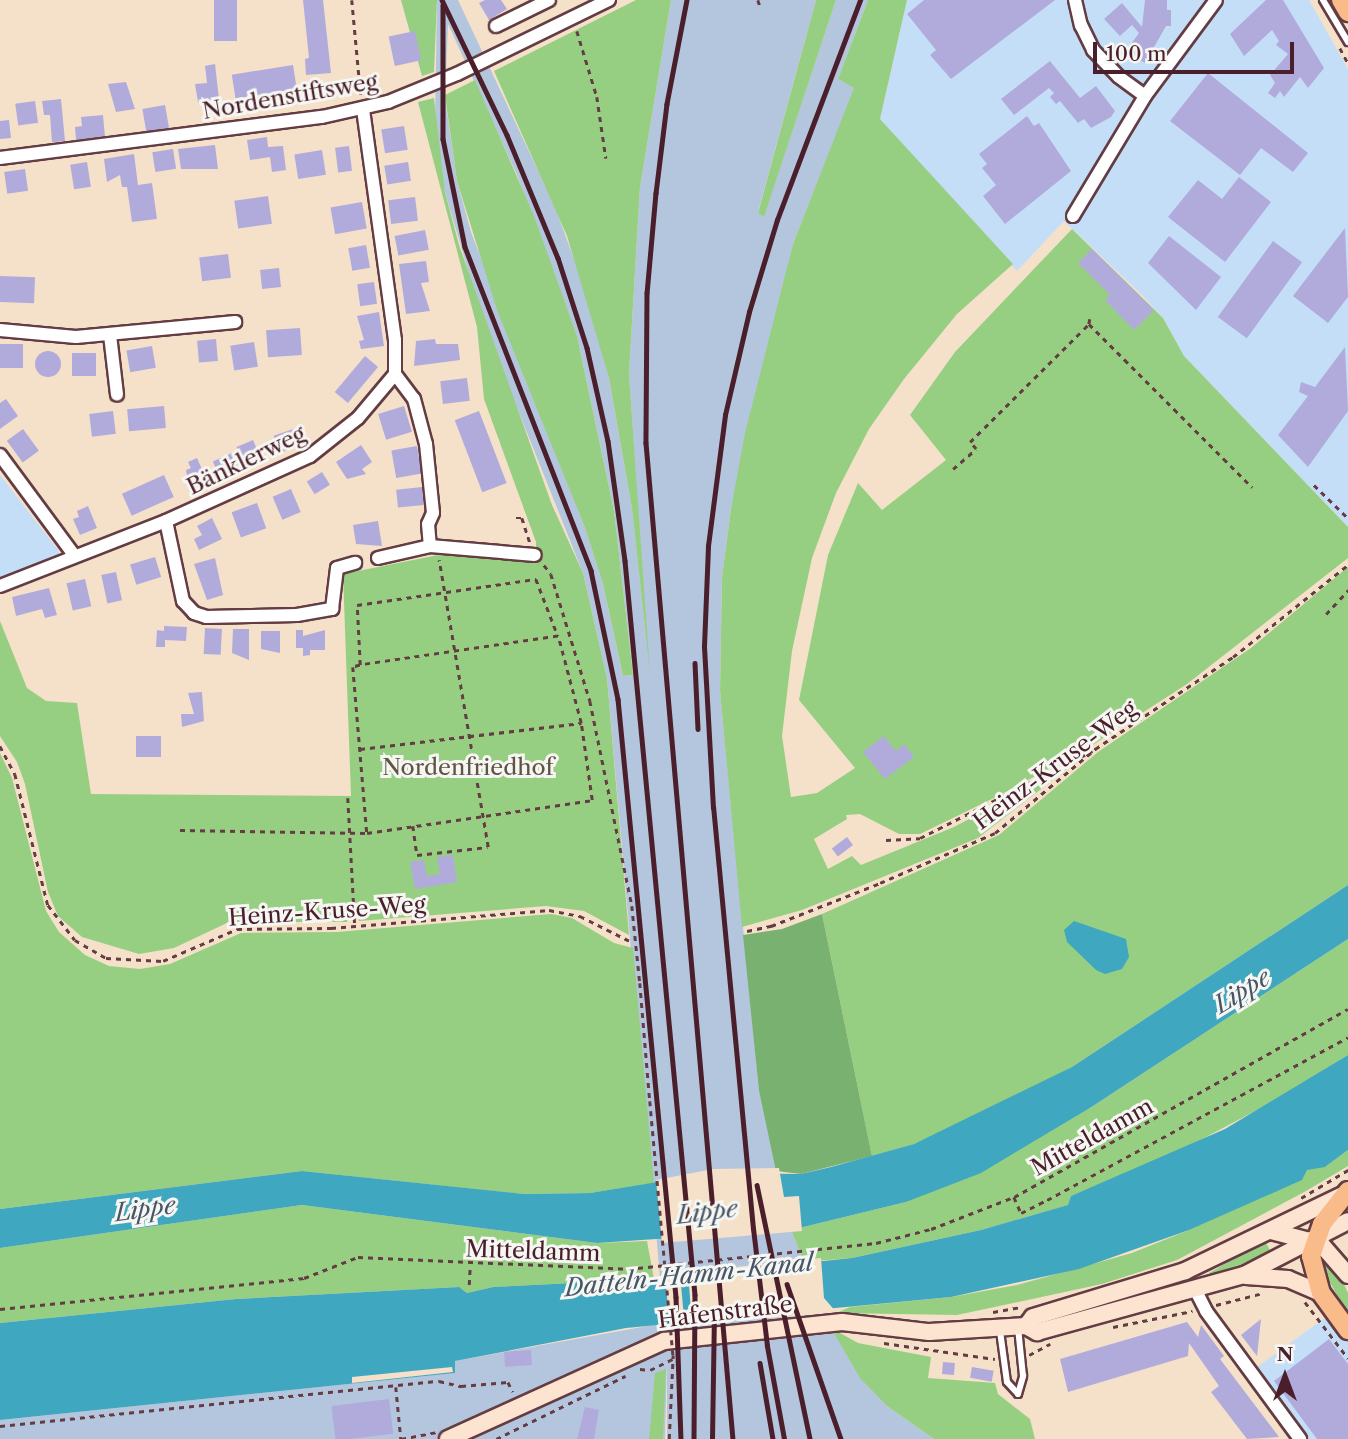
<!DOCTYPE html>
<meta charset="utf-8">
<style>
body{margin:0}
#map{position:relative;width:1348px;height:1439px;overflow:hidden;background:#f5e0c9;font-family:"Libre Caslon Text",serif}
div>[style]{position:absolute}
.built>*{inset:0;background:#c5def8}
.industrial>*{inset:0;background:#b4c6dd}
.green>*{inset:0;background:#97cf82}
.forest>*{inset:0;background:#79b270}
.water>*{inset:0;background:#40a7c1}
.pier>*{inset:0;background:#f5e0c9;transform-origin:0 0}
.building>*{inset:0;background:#b1abdc;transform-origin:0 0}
.round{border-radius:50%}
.path>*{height:2.5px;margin-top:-1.25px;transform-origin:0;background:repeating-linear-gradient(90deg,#643c43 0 5px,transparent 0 10px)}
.roads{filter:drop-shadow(2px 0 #643c43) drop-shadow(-2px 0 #643c43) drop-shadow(0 2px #643c43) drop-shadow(0 -2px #643c43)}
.lane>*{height:6px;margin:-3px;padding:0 3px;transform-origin:3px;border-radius:3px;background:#fff}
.street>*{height:12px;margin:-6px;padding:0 6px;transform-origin:6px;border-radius:6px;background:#fff}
.secondary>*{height:16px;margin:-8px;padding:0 8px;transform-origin:8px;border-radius:8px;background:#fde4d1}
.primary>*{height:18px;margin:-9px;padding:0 9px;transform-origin:9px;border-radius:9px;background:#fabb8b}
.rail>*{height:4.5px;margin:-2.25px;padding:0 2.25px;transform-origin:2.25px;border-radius:2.25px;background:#4a1f2b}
.path-bridge>*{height:2.5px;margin-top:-1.25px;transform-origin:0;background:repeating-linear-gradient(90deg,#643c43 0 5px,transparent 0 10px)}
span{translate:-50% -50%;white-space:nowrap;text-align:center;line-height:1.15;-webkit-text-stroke:6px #f6f6f2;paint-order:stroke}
.street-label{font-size:23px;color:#4a1f2b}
.park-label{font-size:23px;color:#615445}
.water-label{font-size:24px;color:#465567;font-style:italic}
.north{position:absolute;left:1250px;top:1341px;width:70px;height:70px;-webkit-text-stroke:5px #f6f6f2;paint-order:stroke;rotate:0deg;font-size:19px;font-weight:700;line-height:28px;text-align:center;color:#4a1f2b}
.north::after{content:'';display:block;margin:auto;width:24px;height:32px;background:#4a1f2b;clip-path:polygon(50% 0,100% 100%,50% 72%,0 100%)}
.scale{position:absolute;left:1093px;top:42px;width:201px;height:32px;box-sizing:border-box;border:4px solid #4a1f2b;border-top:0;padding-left:9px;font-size:21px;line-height:24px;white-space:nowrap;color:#4a1f2b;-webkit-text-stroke:5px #f6f6f2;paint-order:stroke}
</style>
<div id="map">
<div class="built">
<div style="clip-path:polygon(907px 0,1309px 0,1348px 69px,1348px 527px,1184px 356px,1163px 318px,1140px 293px,1064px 221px,1017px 271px,880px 119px)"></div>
<div style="clip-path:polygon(0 475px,59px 551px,58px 556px,0 579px)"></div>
<div style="clip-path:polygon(1348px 1301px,1348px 1439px,1309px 1439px,1256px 1368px)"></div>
</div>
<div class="industrial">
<div style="clip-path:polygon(evenodd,437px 0,458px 0,555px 207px,587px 295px,609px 378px,632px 509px,647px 643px,629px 374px,640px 187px,671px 0,816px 0,758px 212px,764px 216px,836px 0,868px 0,838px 79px,855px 88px,793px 244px,731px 509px,722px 577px,720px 691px,759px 1091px,791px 1230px,831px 1328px,887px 1406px,934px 1439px,667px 1439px,667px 1358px,665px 1439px,0 1439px,0 1420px,454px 1373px,455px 1361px,664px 1323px,607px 678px,583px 573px,484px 325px,445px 192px,435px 124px,437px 0,448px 24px,517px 175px,577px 336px,614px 511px,633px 675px,623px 676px,603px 584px,584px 525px,471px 232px,457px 181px,445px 98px,448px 24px)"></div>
</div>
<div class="green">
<div style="clip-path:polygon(401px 0,437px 0,434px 72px,422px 76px)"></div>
<div style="clip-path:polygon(636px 0,671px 0,640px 187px,629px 374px,650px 673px,632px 509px,609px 378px,567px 236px,494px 71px)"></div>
<div style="clip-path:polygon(816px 0,836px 0,764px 217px,758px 213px)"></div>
<div style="clip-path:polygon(868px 0,907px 0,880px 119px,1013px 264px,957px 314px,904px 379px,869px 429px,836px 493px,812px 558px,792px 651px,782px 736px,791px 797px,817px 793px,855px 768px,799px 700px,828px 555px,858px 483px,882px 510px,946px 460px,910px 415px,955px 352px,1072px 229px,1163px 318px,1184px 356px,1348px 527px,1348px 558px,1187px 684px,1091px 746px,1002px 794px,920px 834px,899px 834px,860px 814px,846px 815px,847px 819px,814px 839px,828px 869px,852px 856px,861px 865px,954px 827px,1076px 762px,978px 838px,802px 910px,742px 927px,720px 691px,722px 577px,731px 509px,745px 433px,793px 244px,854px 88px,838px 79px)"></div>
<div style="clip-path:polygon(475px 80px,534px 216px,577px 336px,614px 511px,633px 675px,623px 676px,603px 584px,584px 525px,497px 310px,457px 181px,445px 95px)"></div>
<div style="clip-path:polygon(434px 98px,445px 192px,459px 245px,552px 505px,583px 573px,607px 678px,629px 935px,584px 911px,546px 906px,359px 921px,357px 908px,350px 909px,347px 922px,229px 922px,174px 948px,139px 954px,82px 937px,58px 916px,48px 892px,25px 784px,17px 762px,0 736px,0 621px,27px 688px,46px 701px,77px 703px,91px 794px,351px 796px,343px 574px,443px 554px,536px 561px,536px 542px,484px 399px,477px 327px,418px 102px)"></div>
<div style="clip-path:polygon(1348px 567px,1348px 885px,1072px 1067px,984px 1113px,914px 1144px,872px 1156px,822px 914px,999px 835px,1098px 752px,1251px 648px)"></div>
<div style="clip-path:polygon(0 753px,12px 778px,46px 911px,59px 932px,85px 955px,109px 966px,140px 969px,170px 964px,241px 933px,337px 932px,551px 914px,572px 918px,614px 943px,633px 948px,654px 1183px,590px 1193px,523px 1194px,302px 1171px,0 1209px)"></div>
<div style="clip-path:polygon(1348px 939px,1348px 1055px,1274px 1101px,1172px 1155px,1071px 1196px,1069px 1205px,981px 1230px,852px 1258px,804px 1262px,791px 1230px,906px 1202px,1093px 1106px)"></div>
<div style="clip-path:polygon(1348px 1150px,1348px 1166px,1306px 1191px,1177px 1260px,1102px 1284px,957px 1315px,836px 1313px,850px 1307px,951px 1297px,1017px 1285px,1132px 1253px,1189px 1230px,1315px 1166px,1325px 1167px)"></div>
<div style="clip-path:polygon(302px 1205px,597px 1243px,647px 1241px,654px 1279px,493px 1287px,467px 1293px,459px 1287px,236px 1299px,0 1323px,0 1248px)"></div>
<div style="clip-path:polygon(1265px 1241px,1271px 1252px,1213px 1276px,1209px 1273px)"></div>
<div style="clip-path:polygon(1334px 1263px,1348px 1293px,1348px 1314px,1321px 1267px)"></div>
<div style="clip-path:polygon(831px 1328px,858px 1343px,931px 1357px,928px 1378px,995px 1383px,998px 1394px,1030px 1419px,1035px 1439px,934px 1439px,887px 1406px,860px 1378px)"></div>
<div style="clip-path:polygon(666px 1369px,663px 1439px,649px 1439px,655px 1373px)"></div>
</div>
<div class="forest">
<div style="clip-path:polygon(822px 914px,872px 1156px,801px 1174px,776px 1171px,759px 1091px,743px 935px,782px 929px)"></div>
</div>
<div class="water">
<div style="clip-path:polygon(1348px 885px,1348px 939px,1093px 1106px,981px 1173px,906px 1202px,791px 1230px,597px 1243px,302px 1205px,0 1248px,0 1209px,302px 1171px,524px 1194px,590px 1193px,713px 1173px,801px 1174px,831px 1167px,914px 1144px,1072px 1067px)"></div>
<div style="clip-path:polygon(1074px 921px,1126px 939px,1129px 957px,1122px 969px,1105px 974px,1096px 970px,1067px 942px,1064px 930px)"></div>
<div style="clip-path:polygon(1348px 1055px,1348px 1150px,1325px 1167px,1307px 1170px,1302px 1180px,1189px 1230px,1079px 1269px,951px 1297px,626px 1328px,455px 1361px,455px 1373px,0 1420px,0 1323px,236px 1299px,459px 1287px,467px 1293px,493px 1287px,654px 1279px,852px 1258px,981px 1230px,1068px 1205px,1071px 1196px,1225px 1129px)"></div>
</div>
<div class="pier">
<div style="clip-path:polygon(779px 1168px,784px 1197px,799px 1196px,802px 1231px,662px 1243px,656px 1180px,713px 1169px)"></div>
<div style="clip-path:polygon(821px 1258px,824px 1298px,837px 1313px,692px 1324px,688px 1272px)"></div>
<div style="left:680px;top:1273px;width:52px;height:15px;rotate:85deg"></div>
<div style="clip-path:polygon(452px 1367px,453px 1372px,352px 1383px,352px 1377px)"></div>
</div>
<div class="building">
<div style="left:214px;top:0;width:23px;height:41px"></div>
<div style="clip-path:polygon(303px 0,323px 0,331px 73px,306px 75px,305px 59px,309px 58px)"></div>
<div style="clip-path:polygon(485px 0,501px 0,507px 9px,489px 20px,479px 3px)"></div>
<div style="clip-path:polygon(924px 0,1055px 0,951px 79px,930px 55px,936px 50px,907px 14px)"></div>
<div style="clip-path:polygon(1145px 0,1167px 0,1167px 10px,1171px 10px,1171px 26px,1166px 26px,1145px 63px,1126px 51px,1139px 33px,1132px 25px,1120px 36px,1104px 19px,1122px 3px,1142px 27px)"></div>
<div style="clip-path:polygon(1266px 0,1283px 0,1324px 68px,1308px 88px,1300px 77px,1284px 97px,1280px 91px,1275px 98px,1268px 93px,1275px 83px,1270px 75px,1288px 54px,1276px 45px,1279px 41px,1272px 30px,1244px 56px,1230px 34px)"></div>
<div style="left:415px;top:31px;width:30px;height:27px;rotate:78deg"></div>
<div style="clip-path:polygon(1050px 61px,1080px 98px,1096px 86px,1115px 111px,1111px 117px,1091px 128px,1084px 119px,1078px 123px,1060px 101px,1056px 104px,1050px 97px,1054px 93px,1049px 88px,1014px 115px,1001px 99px)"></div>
<div style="clip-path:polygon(215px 64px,219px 99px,198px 102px,195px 84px,207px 83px,205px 66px)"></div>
<div style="left:293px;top:65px;width:24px;height:62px;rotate:81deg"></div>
<div style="clip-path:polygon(1208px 73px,1308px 153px,1293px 172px,1261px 148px,1240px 175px,1170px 121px)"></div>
<div style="clip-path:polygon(126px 82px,135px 109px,116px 112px,108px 84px)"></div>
<div style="clip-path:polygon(61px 99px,65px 141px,52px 142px,50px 115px,44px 115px,42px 101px)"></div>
<div style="left:35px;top:101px;width:22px;height:20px;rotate:82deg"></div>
<div style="left:165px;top:105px;width:23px;height:23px;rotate:80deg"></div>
<div style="clip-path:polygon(103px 115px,105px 137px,76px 140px,75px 127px,82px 126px,81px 117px)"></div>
<div style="clip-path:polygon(1027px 116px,1034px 126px,1039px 123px,1071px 171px,1005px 224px,983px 196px,996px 185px,982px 168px,987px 164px,979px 154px)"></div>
<div style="clip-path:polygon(9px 120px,11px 138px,0 139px,0 121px)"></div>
<div style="left:404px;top:126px;width:24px;height:23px;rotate:81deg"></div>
<div style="clip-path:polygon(267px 137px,268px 147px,283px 146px,286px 170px,272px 172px,270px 157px,250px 160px,247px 140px)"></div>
<div style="clip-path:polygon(215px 145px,218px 169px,181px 169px,178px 149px)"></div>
<div style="left:349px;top:146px;width:25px;height:14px;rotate:83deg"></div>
<div style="left:173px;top:149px;width:20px;height:21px;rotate:81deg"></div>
<div style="left:322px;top:150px;width:25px;height:28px;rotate:81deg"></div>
<div style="clip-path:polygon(134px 154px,138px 185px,152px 183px,157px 219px,132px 222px,127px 187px,122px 187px,120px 175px,107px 182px,104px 159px)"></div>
<div style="left:87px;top:162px;width:25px;height:17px;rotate:81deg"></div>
<div style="left:408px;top:162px;width:19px;height:24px;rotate:81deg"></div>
<div style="left:25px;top:169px;width:22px;height:21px;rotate:82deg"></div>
<div style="clip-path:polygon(1239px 177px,1271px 202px,1225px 262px,1168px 217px,1198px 180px,1222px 199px)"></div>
<div style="left:268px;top:196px;width:28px;height:34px;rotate:82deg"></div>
<div style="left:415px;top:197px;width:24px;height:27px;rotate:83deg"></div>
<div style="left:362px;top:202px;width:27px;height:32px;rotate:80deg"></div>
<div style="clip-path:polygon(1345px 228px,1348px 297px,1328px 323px,1293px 296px)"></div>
<div style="left:425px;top:230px;width:20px;height:31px;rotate:79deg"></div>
<div style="clip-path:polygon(1169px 236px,1221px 277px,1196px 310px,1148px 263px)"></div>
<div style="left:1273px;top:241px;width:36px;height:94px;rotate:36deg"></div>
<div style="left:366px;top:245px;width:23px;height:18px;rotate:80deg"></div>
<div style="clip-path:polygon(1092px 249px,1154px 310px,1134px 330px,1105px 300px,1110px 295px,1078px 263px)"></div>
<div style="left:228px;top:254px;width:24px;height:29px;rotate:83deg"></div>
<div style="clip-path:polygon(426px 261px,429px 282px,421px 283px,430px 311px,406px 314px,399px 264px)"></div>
<div style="left:279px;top:268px;width:19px;height:19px;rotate:84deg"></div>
<div style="left:0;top:276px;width:35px;height:26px;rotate:2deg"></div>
<div style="left:374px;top:282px;width:22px;height:17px;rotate:82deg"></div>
<div style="clip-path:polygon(379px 312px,384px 346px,361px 349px,359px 341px,364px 340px,357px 316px)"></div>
<div style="left:300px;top:328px;width:27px;height:34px;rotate:86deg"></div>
<div style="left:216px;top:339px;width:22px;height:19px;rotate:85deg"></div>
<div style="clip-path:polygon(435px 339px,436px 344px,458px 344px,460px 360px,414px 366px,416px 341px)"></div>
<div style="left:254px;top:342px;width:25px;height:24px;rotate:81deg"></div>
<div style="left:23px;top:344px;width:24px;height:23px;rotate:90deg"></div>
<div style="left:152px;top:346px;width:22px;height:26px;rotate:80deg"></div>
<div style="clip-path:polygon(1345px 347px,1348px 411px,1308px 467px,1278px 435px,1308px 396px,1299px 392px,1301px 382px,1315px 387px)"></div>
<div class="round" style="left:35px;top:351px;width:26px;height:26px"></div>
<div style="left:72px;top:353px;width:24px;height:23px"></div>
<div style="left:365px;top:356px;width:17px;height:47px;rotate:40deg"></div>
<div style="left:467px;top:378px;width:23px;height:27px;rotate:83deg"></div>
<div style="clip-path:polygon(6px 399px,18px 416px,0 429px,0 403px)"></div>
<div style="left:164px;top:406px;width:22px;height:37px;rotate:85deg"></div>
<div style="left:404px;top:406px;width:27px;height:27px;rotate:73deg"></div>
<div style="left:113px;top:411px;width:23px;height:24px;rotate:83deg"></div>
<div style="left:479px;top:411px;width:77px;height:26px;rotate:69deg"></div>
<div style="left:302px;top:426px;width:18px;height:30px;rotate:71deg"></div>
<div style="left:23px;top:429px;width:27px;height:20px;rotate:54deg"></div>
<div style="left:253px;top:440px;width:23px;height:18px;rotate:67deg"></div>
<div style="clip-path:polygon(361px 445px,372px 462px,362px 469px,366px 474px,347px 479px,336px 462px)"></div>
<div style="left:417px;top:446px;width:28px;height:26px;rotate:80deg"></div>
<div style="left:232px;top:453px;width:20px;height:21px;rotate:66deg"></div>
<div style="clip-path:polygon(197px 458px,208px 483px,190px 491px,186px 470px,191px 468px,188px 462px)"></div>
<div style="left:322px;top:472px;width:15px;height:18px;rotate:58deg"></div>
<div style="left:164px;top:475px;width:24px;height:46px;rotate:66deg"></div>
<div style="left:422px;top:487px;width:18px;height:26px;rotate:84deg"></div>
<div style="left:291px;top:489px;width:25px;height:20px;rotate:67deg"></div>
<div style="left:257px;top:503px;width:27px;height:27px;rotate:70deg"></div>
<div style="clip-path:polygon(88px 506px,97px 528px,80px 535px,73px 519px,79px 517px,77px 511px)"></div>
<div style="clip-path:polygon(212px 518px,222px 539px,199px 550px,194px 539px,202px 535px,197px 526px)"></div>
<div style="clip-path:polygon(378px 521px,382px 546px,356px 544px,353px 525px)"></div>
<div style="left:155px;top:557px;width:21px;height:26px;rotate:73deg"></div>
<div style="clip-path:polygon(215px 558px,223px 595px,207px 600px,194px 564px)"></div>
<div style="left:116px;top:572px;width:29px;height:15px;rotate:78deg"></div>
<div style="left:85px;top:579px;width:28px;height:19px;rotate:77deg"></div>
<div style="clip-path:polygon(49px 588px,57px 615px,45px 618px,42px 609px,16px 616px,12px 597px)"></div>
<div style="clip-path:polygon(164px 626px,187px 627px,186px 641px,165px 640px,165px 647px,156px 647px,157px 630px,164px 631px)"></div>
<div style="left:205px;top:628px;width:17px;height:26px;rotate:3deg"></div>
<div style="clip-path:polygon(233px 629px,249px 629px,249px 660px,232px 653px)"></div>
<div style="clip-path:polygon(296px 630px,303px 630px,303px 636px,325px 630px,325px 650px,310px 650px,310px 655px,303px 656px,303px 648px,296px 648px)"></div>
<div style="clip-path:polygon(261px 631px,280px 631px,280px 653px,261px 649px)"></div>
<div style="clip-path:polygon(202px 692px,204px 721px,182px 727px,181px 714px,194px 714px,188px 693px)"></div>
<div style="left:136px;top:736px;width:25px;height:21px"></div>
<div style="clip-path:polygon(884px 736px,896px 751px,904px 744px,914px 757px,885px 779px,863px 752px)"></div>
<div style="left:847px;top:837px;width:10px;height:19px;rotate:53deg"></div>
<div style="clip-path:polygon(453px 855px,457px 882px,415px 889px,410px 862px,424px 860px,427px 876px,440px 874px,437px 857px)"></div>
<div style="clip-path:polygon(1261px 1319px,1257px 1356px,1241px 1335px)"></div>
<div style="clip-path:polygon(1187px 1322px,1198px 1337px,1201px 1325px,1224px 1356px,1220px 1359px,1279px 1437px,1247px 1439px,1211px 1392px,1219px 1386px,1189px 1343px,1188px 1356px,1068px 1392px,1060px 1359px)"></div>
<div style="clip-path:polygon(1329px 1339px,1348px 1364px,1348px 1439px,1317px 1439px,1274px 1381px)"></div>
<div style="left:531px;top:1350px;width:15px;height:27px;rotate:86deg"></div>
<div style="left:943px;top:1362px;width:12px;height:12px;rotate:5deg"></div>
<div style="left:972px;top:1367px;width:22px;height:11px;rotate:10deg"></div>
<div style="left:389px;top:1399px;width:35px;height:58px;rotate:83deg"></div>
<div style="clip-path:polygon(585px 1407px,599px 1410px,594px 1439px,577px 1439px)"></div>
</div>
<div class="path">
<div style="left:352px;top:0;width:97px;rotate:84.7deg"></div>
<div style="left:758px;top:0;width:9px;rotate:72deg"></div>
<div style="left:577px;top:31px;width:69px;rotate:73.1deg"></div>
<div style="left:597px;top:97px;width:62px;rotate:81.6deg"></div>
<div style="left:1340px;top:48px;width:17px;rotate:62deg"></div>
<div style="left:1090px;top:319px;width:5px;rotate:101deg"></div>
<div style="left:1089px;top:324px;width:231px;rotate:45deg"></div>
<div style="left:953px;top:469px;width:30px;rotate:-41deg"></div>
<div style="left:976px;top:449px;width:9px;rotate:-131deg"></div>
<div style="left:970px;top:442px;width:168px;rotate:-44.8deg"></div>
<div style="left:1314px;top:485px;width:47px;rotate:44.1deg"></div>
<div style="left:516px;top:518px;width:6px"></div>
<div style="left:522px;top:518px;width:25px;rotate:72deg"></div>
<div style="left:544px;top:565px;width:11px;rotate:52deg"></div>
<div style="left:551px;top:574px;width:133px;rotate:72.9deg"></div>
<div style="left:590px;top:701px;width:209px;rotate:78.4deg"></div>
<div style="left:536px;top:579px;width:61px;rotate:68.9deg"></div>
<div style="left:558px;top:636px;width:200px;rotate:171.7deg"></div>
<div style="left:360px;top:665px;width:60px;rotate:-92.9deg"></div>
<div style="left:357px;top:605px;width:181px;rotate:-8.3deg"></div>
<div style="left:1326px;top:614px;width:33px;rotate:-47deg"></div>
<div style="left:360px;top:665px;width:7px;rotate:164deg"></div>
<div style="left:353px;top:667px;width:167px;rotate:85.2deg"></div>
<div style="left:0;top:746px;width:32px;rotate:62deg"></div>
<div style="left:15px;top:774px;width:135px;rotate:75.9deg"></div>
<div style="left:48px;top:905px;width:44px;rotate:52.4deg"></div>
<div style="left:75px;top:940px;width:36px;rotate:30deg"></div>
<div style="left:106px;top:958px;width:57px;rotate:3deg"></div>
<div style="left:163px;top:961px;width:81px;rotate:-23.4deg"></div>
<div style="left:237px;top:929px;width:94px;rotate:-0.6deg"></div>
<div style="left:331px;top:928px;width:219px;rotate:-4.7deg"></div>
<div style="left:549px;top:910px;width:32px;rotate:11deg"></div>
<div style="left:580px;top:916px;width:56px;rotate:26.6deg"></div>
<div style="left:360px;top:749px;width:223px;rotate:-6.7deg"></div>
<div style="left:581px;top:723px;width:90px;rotate:-104.8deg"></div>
<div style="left:348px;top:798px;width:128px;rotate:86.9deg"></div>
<div style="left:413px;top:826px;width:29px;rotate:82deg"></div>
<div style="left:417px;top:855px;width:71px;rotate:-6.4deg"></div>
<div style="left:488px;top:847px;width:291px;rotate:-99.7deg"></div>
<div style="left:180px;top:830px;width:187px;rotate:0.9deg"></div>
<div style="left:367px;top:833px;width:227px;rotate:-8.3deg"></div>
<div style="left:592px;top:800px;width:78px;rotate:-98.1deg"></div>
<div style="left:886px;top:840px;width:34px;rotate:-3deg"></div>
<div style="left:920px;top:838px;width:193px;rotate:-26.8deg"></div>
<div style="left:747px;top:931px;width:25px;rotate:-12deg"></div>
<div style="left:771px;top:926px;width:117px;rotate:-21.5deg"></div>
<div style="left:880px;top:883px;width:125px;rotate:-23.5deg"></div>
<div style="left:995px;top:833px;width:131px;rotate:-40deg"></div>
<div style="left:1095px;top:749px;width:166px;rotate:-33.7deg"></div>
<div style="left:1233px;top:657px;width:147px;rotate:-38.7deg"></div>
<div style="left:640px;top:983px;width:118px;rotate:85.2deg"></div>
<div style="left:1014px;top:1197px;width:17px;rotate:66deg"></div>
<div style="left:1021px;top:1213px;width:29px;rotate:-27deg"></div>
<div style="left:1047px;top:1200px;width:342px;rotate:-28.4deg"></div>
<div style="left:1301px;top:1198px;width:55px;rotate:-30.8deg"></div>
<div style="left:469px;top:1285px;width:19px;rotate:-87deg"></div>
<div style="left:1305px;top:1302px;width:71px;rotate:52.5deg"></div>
<div style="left:1216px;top:1305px;width:49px;rotate:-14.3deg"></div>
<div style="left:0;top:1309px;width:306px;rotate:-5.8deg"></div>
<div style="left:304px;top:1278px;width:58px;rotate:-21.3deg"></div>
<div style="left:358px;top:1257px;width:270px;rotate:2.5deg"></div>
<div style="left:628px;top:1269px;width:249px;rotate:-6deg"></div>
<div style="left:876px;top:1243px;width:57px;rotate:-14.3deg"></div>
<div style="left:931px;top:1229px;width:89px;rotate:-21.1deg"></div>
<div style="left:1014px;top:1197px;width:383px;rotate:-29.4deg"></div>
<div style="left:993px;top:1312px;width:28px;rotate:-10deg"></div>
<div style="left:1113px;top:1327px;width:81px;rotate:-11.4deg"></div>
<div style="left:884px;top:1343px;width:112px;rotate:8.2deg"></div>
<div style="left:1029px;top:1355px;width:24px;rotate:-28deg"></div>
<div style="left:640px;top:1369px;width:10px;rotate:6deg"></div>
<div style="left:650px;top:1370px;width:25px;rotate:-26deg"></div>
<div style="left:396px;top:1387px;width:52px;rotate:84.5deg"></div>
<div style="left:0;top:1426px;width:441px;rotate:-5.9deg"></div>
<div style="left:439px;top:1381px;width:23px;rotate:13deg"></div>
<div style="left:461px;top:1386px;width:47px;rotate:-4.9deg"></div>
<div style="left:508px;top:1382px;width:11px;rotate:63deg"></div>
<div style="left:401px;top:1439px;width:36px;rotate:-11deg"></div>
<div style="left:496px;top:1439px;width:144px;rotate:-26deg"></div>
<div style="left:669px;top:1439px;width:84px;rotate:-87.3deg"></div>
</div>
<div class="roads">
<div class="lane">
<div style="left:1323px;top:0;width:49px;rotate:59.2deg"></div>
<div style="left:1000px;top:1331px;width:51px;rotate:82.2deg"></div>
<div style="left:1007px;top:1382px;width:16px;rotate:47deg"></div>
<div style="left:1018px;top:1394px;width:19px;rotate:-74deg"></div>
<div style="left:1023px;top:1376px;width:48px;rotate:-95.9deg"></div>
</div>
<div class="street">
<div style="left:1075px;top:0;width:26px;rotate:77deg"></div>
<div style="left:1081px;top:25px;width:28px;rotate:64deg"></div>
<div style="left:1093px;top:50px;width:37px;rotate:46deg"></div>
<div style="left:1119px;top:77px;width:32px;rotate:36deg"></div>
<div style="left:496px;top:26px;width:59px;rotate:-26.1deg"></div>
<div style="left:0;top:158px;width:325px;rotate:-7.3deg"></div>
<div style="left:322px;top:117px;width:68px;rotate:-12.8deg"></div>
<div style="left:388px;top:102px;width:74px;rotate:-22.1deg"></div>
<div style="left:457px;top:74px;width:169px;rotate:-26deg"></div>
<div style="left:1073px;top:216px;width:140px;rotate:-59deg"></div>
<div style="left:1145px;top:96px;width:119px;rotate:-53.5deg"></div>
<div style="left:0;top:330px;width:76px;rotate:5.3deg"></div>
<div style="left:76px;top:337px;width:160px;rotate:-5.4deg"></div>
<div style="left:110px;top:335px;width:60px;rotate:83.3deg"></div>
<div style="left:395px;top:374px;width:31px;rotate:53deg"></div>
<div style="left:414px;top:399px;width:47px;rotate:75.1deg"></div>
<div style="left:426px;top:444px;width:69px;rotate:84.2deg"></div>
<div style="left:433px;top:513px;width:12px;rotate:114deg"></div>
<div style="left:428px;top:524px;width:22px;rotate:85deg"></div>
<div style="left:0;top:455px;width:124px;rotate:53.5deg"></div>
<div style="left:166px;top:521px;width:82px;rotate:78deg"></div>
<div style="left:183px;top:601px;width:16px;rotate:47deg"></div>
<div style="left:194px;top:613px;width:13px;rotate:18deg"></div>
<div style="left:206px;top:617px;width:91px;rotate:-1.3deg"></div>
<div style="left:297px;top:615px;width:36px;rotate:-10deg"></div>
<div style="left:332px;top:609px;width:41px;rotate:-83deg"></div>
<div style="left:337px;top:568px;width:19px;rotate:-16deg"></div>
<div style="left:378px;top:558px;width:53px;rotate:-13deg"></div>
<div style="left:430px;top:546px;width:105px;rotate:4.9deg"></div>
<div style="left:0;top:586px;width:178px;rotate:-21.4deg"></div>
<div style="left:166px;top:521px;width:158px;rotate:-24.3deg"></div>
<div style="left:310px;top:456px;width:61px;rotate:-38.4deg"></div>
<div style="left:358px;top:418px;width:57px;rotate:-49.9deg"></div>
<div style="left:395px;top:374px;width:34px;rotate:-90deg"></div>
<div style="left:395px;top:340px;width:234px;rotate:-97.9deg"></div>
<div style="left:1196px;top:1291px;width:22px;rotate:63deg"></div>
<div style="left:1206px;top:1311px;width:159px;rotate:53.7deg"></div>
</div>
<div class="secondary">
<div style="left:1271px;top:1231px;width:52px;rotate:14.6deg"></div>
<div style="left:1321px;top:1244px;width:41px;rotate:48.9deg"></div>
<div style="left:1246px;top:1276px;width:42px;rotate:4.1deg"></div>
<div style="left:1288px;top:1279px;width:36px;rotate:23deg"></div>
<div style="left:1026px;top:1326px;width:11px;rotate:-52deg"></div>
<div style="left:1033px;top:1317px;width:159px;rotate:-16.8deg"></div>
<div style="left:1185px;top:1271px;width:173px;rotate:-25.7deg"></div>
<div style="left:448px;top:1439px;width:237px;rotate:-24.4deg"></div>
<div style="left:664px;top:1341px;width:179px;rotate:-6.1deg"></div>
<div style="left:842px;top:1322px;width:88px;rotate:6.6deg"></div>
<div style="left:929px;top:1332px;width:97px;rotate:-3.5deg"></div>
<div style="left:1026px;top:1326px;width:13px;rotate:29deg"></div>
<div style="left:1037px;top:1332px;width:215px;rotate:-15.4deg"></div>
<div style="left:1244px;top:1275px;width:117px;rotate:-27.4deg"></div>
</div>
<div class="primary">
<div style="left:1341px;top:0;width:14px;rotate:60deg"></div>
<div style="left:1348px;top:1191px;width:42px;rotate:128.2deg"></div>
<div style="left:1322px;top:1224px;width:34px;rotate:109deg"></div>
<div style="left:1311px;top:1256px;width:38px;rotate:75deg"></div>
<div style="left:1321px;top:1293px;width:46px;rotate:53.9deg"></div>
</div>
</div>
<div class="rail">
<div style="left:442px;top:0;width:150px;rotate:64.3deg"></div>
<div style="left:507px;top:135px;width:133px;rotate:67.5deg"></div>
<div style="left:558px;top:258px;width:95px;rotate:72.1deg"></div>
<div style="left:587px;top:348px;width:95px;rotate:77.3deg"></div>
<div style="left:608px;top:441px;width:121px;rotate:81.9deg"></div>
<div style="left:625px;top:561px;width:737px;rotate:84.55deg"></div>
<div style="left:695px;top:1295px;width:144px;rotate:90.4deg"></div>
<div style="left:687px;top:0;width:106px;rotate:100.9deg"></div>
<div style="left:667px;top:104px;width:90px;rotate:97deg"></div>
<div style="left:656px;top:193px;width:100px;rotate:95.1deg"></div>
<div style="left:647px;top:293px;width:150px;rotate:90.4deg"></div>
<div style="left:646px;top:443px;width:1000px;rotate:85.01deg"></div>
<div style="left:443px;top:5px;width:134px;rotate:90deg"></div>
<div style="left:443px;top:139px;width:110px;rotate:78.5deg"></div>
<div style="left:465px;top:247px;width:348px;rotate:68.7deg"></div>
<div style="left:591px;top:571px;width:131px;rotate:78.1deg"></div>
<div style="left:618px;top:699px;width:601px;rotate:84.46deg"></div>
<div style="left:676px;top:1297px;width:142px;rotate:88deg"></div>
<div style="left:695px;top:663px;width:66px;rotate:87.4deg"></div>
<div style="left:757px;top:1185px;width:259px;rotate:78.2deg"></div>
<div style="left:787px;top:1284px;width:164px;rotate:70.8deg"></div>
<div style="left:760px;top:1363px;width:77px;rotate:80.3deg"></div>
<div style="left:712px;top:1439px;width:126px;rotate:-89.1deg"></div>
<div style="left:784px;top:1439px;width:95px;rotate:-100.4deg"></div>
<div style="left:767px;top:1346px;width:118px;rotate:-96.8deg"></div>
<div style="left:753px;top:1229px;width:423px;rotate:-95.4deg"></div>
<div style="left:713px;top:808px;width:162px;rotate:-93.2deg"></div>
<div style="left:704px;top:646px;width:100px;rotate:-87.7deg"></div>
<div style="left:708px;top:546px;width:132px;rotate:-82.6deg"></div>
<div style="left:725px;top:415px;width:106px;rotate:-76.9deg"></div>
<div style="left:749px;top:312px;width:96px;rotate:-73.1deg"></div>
<div style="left:777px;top:220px;width:235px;rotate:-69.3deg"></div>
</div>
<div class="path-bridge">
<div style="left:632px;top:906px;width:77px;rotate:84.1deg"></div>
<div style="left:650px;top:1101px;width:255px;rotate:84.8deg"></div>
</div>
<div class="street-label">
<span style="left:290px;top:96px;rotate:-10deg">Nordenstiftsweg</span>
<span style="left:246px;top:460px;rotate:-26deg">Bänklerweg</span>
<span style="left:1055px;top:765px;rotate:-37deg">Heinz-Kruse-Weg</span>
<span style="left:327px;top:911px;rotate:-4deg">Heinz-Kruse-Weg</span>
<span style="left:1092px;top:1137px;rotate:-29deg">Mitteldamm</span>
<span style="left:533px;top:1251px;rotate:2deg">Mitteldamm</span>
<span style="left:725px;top:1312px;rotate:-7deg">Hafenstraße</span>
</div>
<div class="park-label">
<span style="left:468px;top:767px">Nordenfriedhof</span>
</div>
<div class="water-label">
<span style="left:1242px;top:991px;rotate:-32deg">Lippe</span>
<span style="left:145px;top:1209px;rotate:-8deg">Lippe</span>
<span style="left:707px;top:1212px;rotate:-7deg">Lippe</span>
<span style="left:689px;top:1275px;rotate:-6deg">Datteln-Hamm-Kanal</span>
</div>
<div class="north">N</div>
<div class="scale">100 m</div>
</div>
